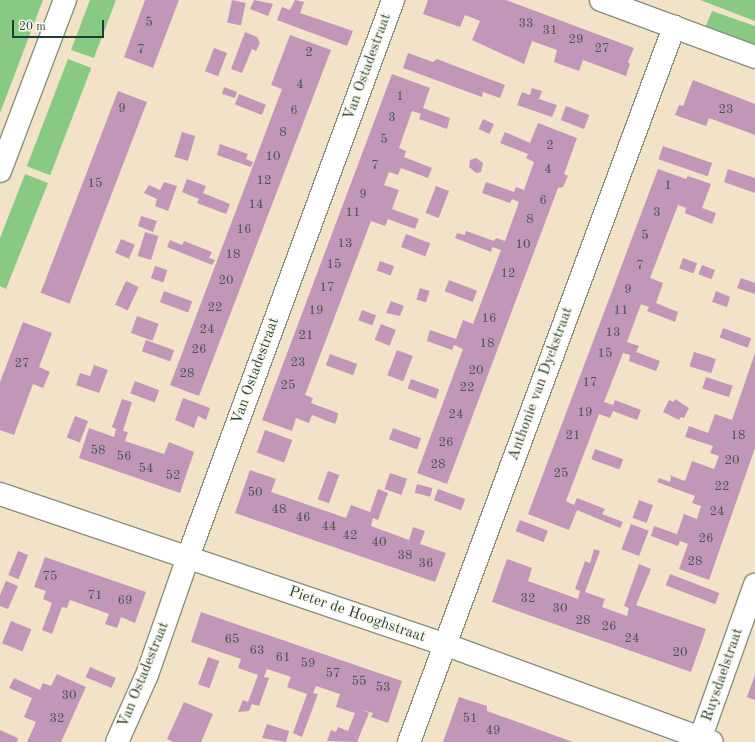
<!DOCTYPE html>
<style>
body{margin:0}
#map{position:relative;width:755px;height:742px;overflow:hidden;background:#f2e3c8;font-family:"Old Standard TT",serif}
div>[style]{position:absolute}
.green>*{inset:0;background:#88ca82;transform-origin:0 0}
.building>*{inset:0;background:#c296b9;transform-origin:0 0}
.roads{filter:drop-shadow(1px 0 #88907e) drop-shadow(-1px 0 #88907e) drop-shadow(0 1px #88907e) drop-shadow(0 -1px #88907e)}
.minor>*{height:22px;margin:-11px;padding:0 11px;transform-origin:11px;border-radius:11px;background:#fff}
span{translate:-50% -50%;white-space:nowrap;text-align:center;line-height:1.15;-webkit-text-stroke:3px #fbf7ec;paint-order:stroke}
.number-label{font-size:13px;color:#485355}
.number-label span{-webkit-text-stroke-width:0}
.street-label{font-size:15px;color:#1f3d34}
.scale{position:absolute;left:12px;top:20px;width:92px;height:18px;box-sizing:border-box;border:2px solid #1f3d34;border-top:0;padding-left:5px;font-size:12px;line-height:14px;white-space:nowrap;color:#1f3d34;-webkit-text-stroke:3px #fbf7ec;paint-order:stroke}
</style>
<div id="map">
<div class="green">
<div style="clip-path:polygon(0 0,43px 0,0 113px)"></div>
<div style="clip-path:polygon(90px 0,116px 0,94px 58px,71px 50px)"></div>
<div style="clip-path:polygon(700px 0,755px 0,755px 21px)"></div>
<div style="clip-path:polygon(712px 11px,755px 26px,755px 47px,705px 28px)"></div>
<div style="left:68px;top:59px;width:25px;height:115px;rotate:21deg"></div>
<div style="clip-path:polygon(25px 174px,48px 183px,6px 289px,0 286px,0 238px)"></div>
</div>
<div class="building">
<div style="clip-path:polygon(145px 0,179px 0,153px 68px,124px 57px)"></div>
<div style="left:232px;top:0;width:14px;height:23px;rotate:12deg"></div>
<div style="clip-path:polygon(254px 0,273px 4px,268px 16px,250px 9px)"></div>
<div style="clip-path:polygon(295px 0,304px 2px,300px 13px,353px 31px,347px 46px,277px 20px,282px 7px,290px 10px)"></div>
<div style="clip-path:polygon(428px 0,506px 0,634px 48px,628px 62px,630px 64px,626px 76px,583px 60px,579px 71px,554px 62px,557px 50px,532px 41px,524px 64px,472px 40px,480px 21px,465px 15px,460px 27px,423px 14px)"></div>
<div style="clip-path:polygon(245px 32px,257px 37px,260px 43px,256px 51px,252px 49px,242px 73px,231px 69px)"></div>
<div style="clip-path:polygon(290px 35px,331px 50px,199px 396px,170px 385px,282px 89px,271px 85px)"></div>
<div style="left:214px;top:48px;width:14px;height:25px;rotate:21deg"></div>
<div style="clip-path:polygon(408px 53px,433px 62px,437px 59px,505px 85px,500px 98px,483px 92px,482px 97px,403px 68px)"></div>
<div style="clip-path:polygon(392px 74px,430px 88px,423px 108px,450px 118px,447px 129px,419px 119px,421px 114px,412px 111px,399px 148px,406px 151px,404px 157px,432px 168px,428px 178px,401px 168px,398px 175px,389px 172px,384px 185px,399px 190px,392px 209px,419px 219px,415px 229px,388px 219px,385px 226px,371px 221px,305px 395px,313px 398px,311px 403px,338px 413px,337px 419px,335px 424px,312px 415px,309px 423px,296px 418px,292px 431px,262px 420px)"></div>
<div style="clip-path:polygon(693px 80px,755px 104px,755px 135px,709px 118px,706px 126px,675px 115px,679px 105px,683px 106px)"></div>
<div style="clip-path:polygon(224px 87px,237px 92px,235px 98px,222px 94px)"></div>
<div style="clip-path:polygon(532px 88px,542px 91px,539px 99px,557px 105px,552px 117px,517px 105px,522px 92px,530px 95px)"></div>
<div style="left:118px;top:91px;width:31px;height:216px;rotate:21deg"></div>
<div style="left:239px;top:94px;width:29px;height:11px;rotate:22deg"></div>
<div style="left:566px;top:106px;width:25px;height:15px;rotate:21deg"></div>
<div style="left:483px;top:119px;width:12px;height:11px;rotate:24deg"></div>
<div style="clip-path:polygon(538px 123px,577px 138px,564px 174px,568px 176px,563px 187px,558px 188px,447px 484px,417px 473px,463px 349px,454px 345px,452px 350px,427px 341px,430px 330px,456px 339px,463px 320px,473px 324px,501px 250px,492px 247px,491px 252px,455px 238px,457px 233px,465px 235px,466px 231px,494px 241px,496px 238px,505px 241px,519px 202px,512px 199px,510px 203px,482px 193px,486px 182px,514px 192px,516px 187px,524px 190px,534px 162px,526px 158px,528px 154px,500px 143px,505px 132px,530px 143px)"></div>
<div style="left:182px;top:132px;width:14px;height:26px;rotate:17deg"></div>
<div style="clip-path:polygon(220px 144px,248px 154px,246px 159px,253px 162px,251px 167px,217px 155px)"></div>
<div style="left:663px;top:146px;width:52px;height:14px;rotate:19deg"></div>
<div style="clip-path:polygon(476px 158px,483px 163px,481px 172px,476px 173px,469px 167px,470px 160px)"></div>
<div style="clip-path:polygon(658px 169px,686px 179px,688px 176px,711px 184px,702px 208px,716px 213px,712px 224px,685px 213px,686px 208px,678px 205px,650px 278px,663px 283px,656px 303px,678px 312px,675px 322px,647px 311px,649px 307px,641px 304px,627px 342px,639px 346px,636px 352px,660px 361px,656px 371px,629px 361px,630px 355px,623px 353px,604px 402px,613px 405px,615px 400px,641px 410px,637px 420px,613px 411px,610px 418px,599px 414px,566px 501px,574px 505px,577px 498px,605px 509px,602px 514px,623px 522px,620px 528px,577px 510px,569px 530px,528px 514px)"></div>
<div style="clip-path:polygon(728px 169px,755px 178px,755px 193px,724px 182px)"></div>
<div style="clip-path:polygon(187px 179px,206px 186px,203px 193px,230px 204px,226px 214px,197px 203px,199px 199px,182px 192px)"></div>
<div style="clip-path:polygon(164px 182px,177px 186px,168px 211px,155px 206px,157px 199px,144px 193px,149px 185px,160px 190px)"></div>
<div style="left:436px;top:186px;width:14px;height:29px;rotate:21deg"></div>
<div style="clip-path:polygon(141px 216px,157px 221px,153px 232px,138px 226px)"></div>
<div style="left:145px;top:232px;width:14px;height:25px;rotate:17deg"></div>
<div style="left:406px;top:234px;width:26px;height:14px;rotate:21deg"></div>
<div style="left:121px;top:239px;width:15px;height:15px;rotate:23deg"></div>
<div style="clip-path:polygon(170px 240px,182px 245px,184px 241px,212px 252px,209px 258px,215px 260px,212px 265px,167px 247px)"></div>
<div style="left:683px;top:258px;width:15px;height:11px;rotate:20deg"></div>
<div style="left:380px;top:261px;width:15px;height:10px;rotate:20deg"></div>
<div style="left:702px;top:265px;width:14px;height:10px;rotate:21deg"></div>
<div style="left:155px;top:266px;width:13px;height:13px;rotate:18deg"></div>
<div style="clip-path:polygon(741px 278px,755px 283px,755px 294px,737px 288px)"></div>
<div style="left:449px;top:280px;width:30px;height:12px;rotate:21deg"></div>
<div style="left:126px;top:281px;width:14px;height:26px;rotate:25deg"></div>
<div style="left:420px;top:288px;width:10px;height:12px;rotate:17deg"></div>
<div style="left:164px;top:291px;width:30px;height:12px;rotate:20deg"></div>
<div style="clip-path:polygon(716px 291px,730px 297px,727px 307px,712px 302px)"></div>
<div style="clip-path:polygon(391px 301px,404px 306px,400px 316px,386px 313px)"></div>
<div style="left:362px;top:310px;width:15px;height:11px;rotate:20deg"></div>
<div style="left:137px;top:316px;width:23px;height:18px;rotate:20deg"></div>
<div style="clip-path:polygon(23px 322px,52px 333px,39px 367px,50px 372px,43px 388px,33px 384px,14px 435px,0 430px,0 382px)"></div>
<div style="left:381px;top:324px;width:16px;height:17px;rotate:22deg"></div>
<div style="left:723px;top:328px;width:30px;height:10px;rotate:20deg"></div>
<div style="left:146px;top:340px;width:30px;height:12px;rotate:20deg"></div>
<div style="left:397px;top:350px;width:17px;height:27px;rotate:21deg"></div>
<div style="left:694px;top:352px;width:23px;height:15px;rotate:18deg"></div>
<div style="clip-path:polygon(755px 353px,755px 448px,709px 580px,679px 569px,688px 544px,680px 541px,678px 546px,651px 536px,654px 526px,677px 534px,684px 514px,697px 519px,701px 506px,692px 503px,695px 496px,657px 482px,659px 478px,670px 482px,671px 477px,669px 475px,685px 481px,692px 461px,714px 469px,719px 456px,710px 453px,713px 446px,685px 437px,689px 426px,708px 433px,715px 414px,732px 420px)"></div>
<div style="left:330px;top:354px;width:29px;height:12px;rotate:20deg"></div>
<div style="clip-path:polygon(94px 365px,108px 370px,99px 393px,76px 385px,80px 373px,90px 376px)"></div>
<div style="left:706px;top:377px;width:28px;height:12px;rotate:18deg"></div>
<div style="left:411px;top:379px;width:30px;height:10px;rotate:20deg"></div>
<div style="left:135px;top:381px;width:26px;height:13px;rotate:21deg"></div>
<div style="clip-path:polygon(183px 398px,210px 408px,206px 420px,198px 416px,194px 428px,175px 420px)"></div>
<div style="clip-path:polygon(122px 399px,132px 402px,123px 431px,128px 432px,125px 441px,164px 454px,169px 442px,194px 452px,180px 493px,79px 458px,89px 428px,114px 437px,116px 429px,112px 427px)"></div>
<div style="clip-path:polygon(675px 399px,689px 408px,684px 418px,681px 417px,679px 420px,663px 412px,669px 400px,674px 402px)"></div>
<div style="left:75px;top:416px;width:14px;height:23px;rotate:21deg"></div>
<div style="left:393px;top:428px;width:30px;height:12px;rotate:20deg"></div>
<div style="left:265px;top:430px;width:29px;height:24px;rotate:20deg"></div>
<div style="left:595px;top:449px;width:30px;height:11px;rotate:20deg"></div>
<div style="clip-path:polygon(250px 470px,276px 479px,271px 492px,346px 518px,351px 505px,370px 512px,378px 489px,388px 493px,378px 520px,373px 518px,371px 526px,409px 540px,413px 527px,425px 531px,420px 544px,446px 553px,435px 582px,235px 513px)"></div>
<div style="left:328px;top:471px;width:12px;height:30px;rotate:20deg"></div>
<div style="left:390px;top:473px;width:18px;height:17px;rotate:19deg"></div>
<div style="left:417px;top:484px;width:16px;height:9px;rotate:15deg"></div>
<div style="left:438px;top:489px;width:29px;height:12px;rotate:20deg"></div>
<div style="left:639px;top:500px;width:15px;height:19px;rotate:20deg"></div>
<div style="left:520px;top:520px;width:30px;height:12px;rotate:21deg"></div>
<div style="left:631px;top:524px;width:19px;height:27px;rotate:21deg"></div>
<div style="clip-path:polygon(594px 549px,600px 551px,585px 592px,605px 599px,602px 607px,627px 616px,629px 608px,624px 606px,639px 564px,651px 569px,636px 605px,706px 629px,691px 672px,492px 602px,507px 559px,532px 568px,528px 581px,578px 599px,580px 591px,575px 589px,585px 561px,590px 563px)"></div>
<div style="left:18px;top:551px;width:11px;height:26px;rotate:22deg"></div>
<div style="clip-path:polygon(45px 557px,146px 592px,135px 623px,121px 617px,117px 628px,105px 624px,109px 614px,70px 600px,67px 608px,62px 607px,52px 634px,42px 630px,52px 603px,43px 599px,46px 591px,34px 587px)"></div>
<div style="left:670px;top:574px;width:53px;height:12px;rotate:21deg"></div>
<div style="clip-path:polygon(6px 581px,18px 586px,8px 609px,0 606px,0 595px)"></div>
<div style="clip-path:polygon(201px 612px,402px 681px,388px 723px,371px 717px,373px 713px,362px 710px,369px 713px,357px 742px,327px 741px,331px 730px,336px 732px,338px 727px,348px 731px,355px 713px,336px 707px,340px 694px,316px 686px,313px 693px,318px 694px,302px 737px,293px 733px,307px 694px,287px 687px,291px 677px,267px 669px,264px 677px,269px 678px,259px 706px,252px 704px,249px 711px,238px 712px,243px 700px,248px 702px,258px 675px,238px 668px,241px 659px,191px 642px)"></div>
<div style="left:11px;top:621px;width:22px;height:24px;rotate:22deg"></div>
<div style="left:208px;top:657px;width:12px;height:29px;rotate:20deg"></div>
<div style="left:90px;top:667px;width:28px;height:11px;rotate:23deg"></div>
<div style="clip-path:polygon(57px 674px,86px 687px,61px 742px,27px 742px,36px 722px,24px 717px,32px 698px,9px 688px,14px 678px,40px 690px,43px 683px,51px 686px)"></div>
<div style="clip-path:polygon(755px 675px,755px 700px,747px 697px)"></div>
<div style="clip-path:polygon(459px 697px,487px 706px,487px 711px,573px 742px,443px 742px)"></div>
<div style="clip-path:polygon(184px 702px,213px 714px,201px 742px,173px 742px,167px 739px)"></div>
<div style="clip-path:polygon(267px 724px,289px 731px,286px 742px,262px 738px)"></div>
<div style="clip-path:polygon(0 730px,18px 738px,17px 742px,0 742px)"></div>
</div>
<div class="roads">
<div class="minor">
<div style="left:601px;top:0;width:164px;rotate:20.3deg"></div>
<div style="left:0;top:171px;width:183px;rotate:-69.2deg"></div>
<div style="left:0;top:494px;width:469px;rotate:18.7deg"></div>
<div style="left:444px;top:644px;width:285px;rotate:20.1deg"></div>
<div style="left:117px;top:742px;width:73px;rotate:-65.9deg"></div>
<div style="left:147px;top:675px;width:125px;rotate:-70.8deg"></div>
<div style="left:188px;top:557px;width:594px;rotate:-69.79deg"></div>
<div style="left:409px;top:742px;width:763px;rotate:-69.66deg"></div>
<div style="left:699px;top:742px;width:167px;rotate:-70.4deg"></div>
</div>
</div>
<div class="number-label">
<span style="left:149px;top:23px">5</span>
<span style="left:526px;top:24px">33</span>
<span style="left:550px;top:31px">31</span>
<span style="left:576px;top:40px">29</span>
<span style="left:602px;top:49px">27</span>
<span style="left:141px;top:50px">7</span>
<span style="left:309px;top:53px">2</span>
<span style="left:300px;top:85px">4</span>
<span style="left:400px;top:97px">1</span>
<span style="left:122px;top:109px">9</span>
<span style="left:726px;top:110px">23</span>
<span style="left:294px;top:111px">6</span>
<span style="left:392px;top:118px">3</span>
<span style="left:283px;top:133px">8</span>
<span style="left:384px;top:140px">5</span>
<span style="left:550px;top:146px">2</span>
<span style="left:273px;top:157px">10</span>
<span style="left:375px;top:166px">7</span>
<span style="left:548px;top:170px">4</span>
<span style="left:264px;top:181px">12</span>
<span style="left:95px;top:184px">15</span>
<span style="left:668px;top:186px">1</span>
<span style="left:363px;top:195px">9</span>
<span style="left:543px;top:201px">6</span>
<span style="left:256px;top:205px">14</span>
<span style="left:353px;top:213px">11</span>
<span style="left:657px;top:213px">3</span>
<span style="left:530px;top:220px">8</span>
<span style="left:244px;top:230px">16</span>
<span style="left:645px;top:236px">5</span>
<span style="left:345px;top:244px">13</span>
<span style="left:523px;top:245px">10</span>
<span style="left:233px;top:255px">18</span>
<span style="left:334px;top:265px">15</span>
<span style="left:640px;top:266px">7</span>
<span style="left:508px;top:274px">12</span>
<span style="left:226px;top:281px">20</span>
<span style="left:327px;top:288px">17</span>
<span style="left:628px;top:290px">9</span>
<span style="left:215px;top:308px">22</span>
<span style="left:316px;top:311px">19</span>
<span style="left:621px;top:311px">11</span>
<span style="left:489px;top:319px">16</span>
<span style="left:207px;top:330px">24</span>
<span style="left:613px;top:333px">13</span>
<span style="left:306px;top:336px">21</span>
<span style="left:487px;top:344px">18</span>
<span style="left:199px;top:350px">26</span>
<span style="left:605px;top:354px">15</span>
<span style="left:298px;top:363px">23</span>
<span style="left:22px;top:364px">27</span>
<span style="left:476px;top:371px">20</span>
<span style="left:187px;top:374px">28</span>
<span style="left:590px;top:383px">17</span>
<span style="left:288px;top:386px">25</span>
<span style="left:467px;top:388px">22</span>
<span style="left:585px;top:413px">19</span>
<span style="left:456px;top:415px">24</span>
<span style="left:573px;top:436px">21</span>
<span style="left:738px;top:436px">18</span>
<span style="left:446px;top:443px">26</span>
<span style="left:98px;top:451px">58</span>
<span style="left:124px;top:457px">56</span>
<span style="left:732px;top:461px">20</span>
<span style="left:438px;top:465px">28</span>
<span style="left:146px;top:469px">54</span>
<span style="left:561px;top:474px">25</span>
<span style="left:173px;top:476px">52</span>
<span style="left:722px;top:487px">22</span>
<span style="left:255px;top:493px">50</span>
<span style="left:279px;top:510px">48</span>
<span style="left:717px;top:512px">24</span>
<span style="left:303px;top:518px">46</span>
<span style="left:329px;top:527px">44</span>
<span style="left:350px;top:536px">42</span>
<span style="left:706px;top:539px">26</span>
<span style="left:379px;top:543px">40</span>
<span style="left:405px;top:556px">38</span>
<span style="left:695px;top:562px">28</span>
<span style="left:426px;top:564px">36</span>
<span style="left:50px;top:577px">75</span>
<span style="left:95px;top:596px">71</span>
<span style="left:528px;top:599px">32</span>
<span style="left:125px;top:601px">69</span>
<span style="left:560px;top:609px">30</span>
<span style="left:583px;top:621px">28</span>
<span style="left:609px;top:627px">26</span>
<span style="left:632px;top:639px">24</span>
<span style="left:232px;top:640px">65</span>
<span style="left:257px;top:651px">63</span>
<span style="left:680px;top:653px">20</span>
<span style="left:283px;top:658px">61</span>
<span style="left:308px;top:664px">59</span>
<span style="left:333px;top:674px">57</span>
<span style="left:359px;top:682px">55</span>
<span style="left:383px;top:688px">53</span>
<span style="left:69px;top:696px">30</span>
<span style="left:57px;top:719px">32</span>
<span style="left:470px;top:719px">51</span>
<span style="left:493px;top:731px">49</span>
</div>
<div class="street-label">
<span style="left:368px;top:67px;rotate:-70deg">Van Ostadestraat</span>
<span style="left:256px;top:371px;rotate:-70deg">Van Ostadestraat</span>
<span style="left:541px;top:384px;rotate:-70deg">Anthonie van Dyckstraat</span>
<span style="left:357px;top:615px;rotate:19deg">Pieter de Hooghstraat</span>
<span style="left:144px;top:675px;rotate:-68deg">Van Ostadestraat</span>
<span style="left:723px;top:675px;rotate:-71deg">Ruysdaelstraat</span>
</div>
<div class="scale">20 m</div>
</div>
